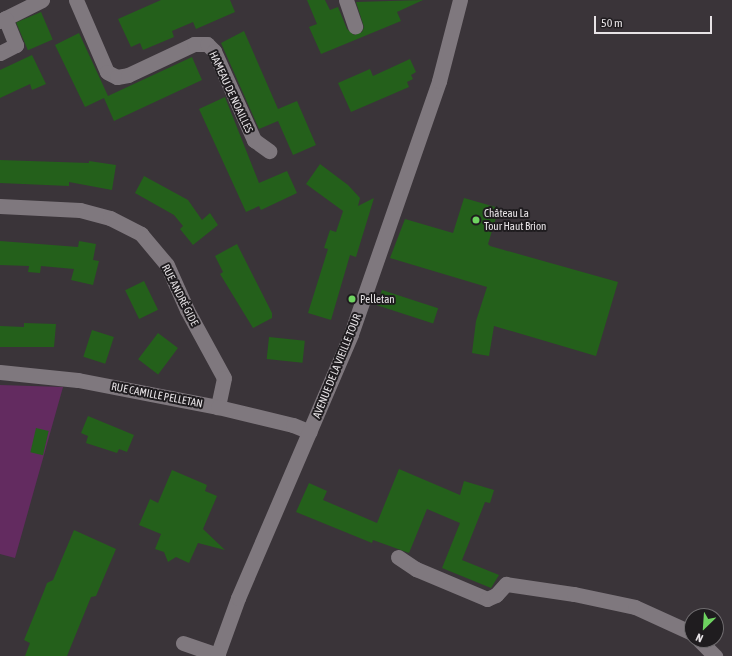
<!DOCTYPE html>
<meta charset="utf-8">
<style>
body{margin:0}
#map{position:relative;width:732px;height:656px;overflow:hidden;background:#3a3439;font-family:"Asap Condensed",sans-serif}
div>[style]{position:absolute}
.green>*{inset:0;background:#632b60}
.building>*{inset:0;background:#24601b;transform-origin:0 0}
.minor>*{height:15px;margin:-7.5px;padding:0 7.5px;transform-origin:7.5px;border-radius:7.5px;background:#7f787e}
.dots>*{width:11px;height:11px;translate:-50% -50%;box-sizing:border-box;border:2px solid #1f1c1f;border-radius:50%}
span{translate:-50% -50%;white-space:nowrap;text-align:center;line-height:1.15;-webkit-text-stroke:4px #1f1c1f;paint-order:stroke}
.street-label{font-size:11px;color:#e7e3e6}
.poi-label{font-size:11px;color:#e7e3e6}
.left{translate:0 -50%;text-align:left}
.north{position:absolute;left:684px;top:608px;width:40px;height:40px;box-sizing:border-box;background:#1f1c1f;border:1px solid #6f6c6f;border-radius:50%;rotate:205deg;font-size:11px;font-weight:700;line-height:16px;text-align:center;color:#e7e3e6}
.north::after{content:'';display:block;margin:auto;width:14px;height:18px;background:#6ed360;clip-path:polygon(50% 0,100% 100%,50% 72%,0 100%)}
.scale{position:absolute;left:594px;top:16px;width:118px;height:18px;box-sizing:border-box;border:2px solid #e7e3e6;border-top:0;padding-left:5px;font-size:12px;line-height:14px;white-space:nowrap;color:#e7e3e6;-webkit-text-stroke:3px #1f1c1f;paint-order:stroke}
</style>
<div id="map">
<div class="green">
<div style="clip-path:polygon(0 385px,63px 387px,15px 558px,0 554px)"></div>
</div>
<div class="building">
<div style="clip-path:polygon(161px 0,230px 0,235px 12px,196px 29px,193px 22px,172px 31px,174px 37px,143px 50px,140px 43px,131px 47px,118px 19px)"></div>
<div style="clip-path:polygon(307px 0,325px 0,330px 10px,338px 7px,347px 29px,354px 35px,362px 32px,364px 27px,356px 2px,423px 0,397px 12px,401px 21px,321px 54px,309px 27px,317px 24px)"></div>
<div style="left:41px;top:12px;width:30px;height:27px;rotate:67deg"></div>
<div style="clip-path:polygon(244px 31px,278px 109px,297px 101px,316px 145px,293px 155px,278px 121px,259px 129px,221px 43px)"></div>
<div style="clip-path:polygon(79px 33px,108px 96px,192px 57px,202px 80px,114px 121px,104px 98px,85px 107px,55px 45px)"></div>
<div style="clip-path:polygon(32px 55px,46px 84px,32px 90px,30px 84px,0 98px,0 70px)"></div>
<div style="clip-path:polygon(410px 59px,416px 72px,411px 75px,413px 79px,407px 82px,409px 87px,351px 112px,338px 83px,370px 69px,373px 76px)"></div>
<div style="clip-path:polygon(225px 97px,259px 183px,287px 171px,297px 193px,261px 210px,259px 206px,246px 212px,199px 109px)"></div>
<div style="clip-path:polygon(0 160px,89px 163px,89px 161px,116px 165px,112px 190px,69px 182px,69px 186px,0 183px)"></div>
<div style="clip-path:polygon(320px 164px,348px 185px,360px 198px,358px 206px,374px 198px,356px 257px,350px 255px,331px 320px,308px 313px,328px 249px,324px 248px,330px 230px,336px 232px,343px 211px,306px 184px)"></div>
<div style="clip-path:polygon(144px 176px,188px 200px,202px 220px,210px 213px,218px 225px,193px 245px,180px 229px,183px 226px,174px 215px,135px 193px)"></div>
<div style="clip-path:polygon(464px 198px,499px 208px,488px 244px,490px 246px,618px 282px,596px 356px,494px 326px,489px 356px,472px 353px,476px 321px,487px 287px,390px 258px,405px 219px,453px 233px)"></div>
<div style="clip-path:polygon(0 241px,78px 247px,79px 241px,96px 244px,93px 260px,99px 261px,93px 285px,71px 280px,74px 269px,41px 266px,40px 273px,28px 272px,29px 266px,0 265px)"></div>
<div style="clip-path:polygon(237px 244px,272px 313px,272px 318px,253px 328px,220px 274px,223px 272px,215px 256px)"></div>
<div style="left:144px;top:281px;width:32px;height:21px;rotate:64deg"></div>
<div style="left:382px;top:290px;width:59px;height:16px;rotate:18deg"></div>
<div style="clip-path:polygon(24px 323px,56px 324px,54px 347px,0 347px,0 326px,24px 327px)"></div>
<div style="left:92px;top:330px;width:23px;height:28px;rotate:18deg"></div>
<div style="left:158px;top:333px;width:25px;height:33px;rotate:37deg"></div>
<div style="left:269px;top:337px;width:36px;height:22px;rotate:6deg"></div>
<div style="clip-path:polygon(88px 416px,134px 435px,127px 452px,119px 449px,117px 453px,86px 443px,88px 436px,81px 433px)"></div>
<div style="left:36px;top:428px;width:13px;height:25px;rotate:13deg"></div>
<div style="clip-path:polygon(399px 469px,460px 495px,464px 481px,494px 490px,490px 503px,485px 502px,462px 560px,499px 575px,491px 588px,442px 568px,460px 523px,427px 509px,409px 553px,373px 540px,372px 543px,296px 512px,309px 483px,327px 491px,323px 500px,377px 523px)"></div>
<div style="clip-path:polygon(172px 470px,207px 485px,205px 491px,217px 496px,203px 529px,225px 550px,198px 543px,189px 563px,176px 557px,168px 562px,164px 552px,155px 549px,161px 534px,139px 525px,150px 499px,158px 503px)"></div>
<div style="clip-path:polygon(74px 530px,116px 549px,96px 596px,91px 597px,67px 656px,25px 656px,30px 643px,24px 640px,44px 591px,47px 583px,53px 580px)"></div>
</div>
<div class="minor">
<div style="left:76px;top:0;width:78px;rotate:66.7deg"></div>
<div style="left:107px;top:72px;width:11px;rotate:27deg"></div>
<div style="left:117px;top:77px;width:11px;rotate:-10deg"></div>
<div style="left:128px;top:75px;width:73px;rotate:-25.2deg"></div>
<div style="left:194px;top:44px;width:13px"></div>
<div style="left:207px;top:44px;width:10px;rotate:45deg"></div>
<div style="left:214px;top:51px;width:98px;rotate:65.8deg"></div>
<div style="left:254px;top:140px;width:19px;rotate:36deg"></div>
<div style="left:346px;top:0;width:28px;rotate:71deg"></div>
<div style="left:0;top:21px;width:47px;rotate:-26.6deg"></div>
<div style="left:0;top:53px;width:18px;rotate:-27deg"></div>
<div style="left:16px;top:45px;width:29px;rotate:-112deg"></div>
<div style="left:0;top:206px;width:80px;rotate:2.9deg"></div>
<div style="left:80px;top:210px;width:31px;rotate:15deg"></div>
<div style="left:110px;top:218px;width:35px;rotate:27deg"></div>
<div style="left:141px;top:234px;width:40px;rotate:50deg"></div>
<div style="left:167px;top:265px;width:49px;rotate:66deg"></div>
<div style="left:187px;top:310px;width:77px;rotate:61.4deg"></div>
<div style="left:224px;top:378px;width:30px;rotate:102deg"></div>
<div style="left:0;top:372px;width:78px;rotate:5.9deg"></div>
<div style="left:78px;top:380px;width:143px;rotate:10.9deg"></div>
<div style="left:218px;top:407px;width:77px;rotate:13.5deg"></div>
<div style="left:293px;top:425px;width:18px;rotate:22deg"></div>
<div style="left:398px;top:557px;width:22px;rotate:34deg"></div>
<div style="left:416px;top:569px;width:77px;rotate:22.9deg"></div>
<div style="left:487px;top:599px;width:10px;rotate:-24deg"></div>
<div style="left:496px;top:595px;width:15px;rotate:-48deg"></div>
<div style="left:506px;top:584px;width:69px;rotate:8.4deg"></div>
<div style="left:574px;top:594px;width:62px;rotate:12deg"></div>
<div style="left:635px;top:607px;width:63px;rotate:24.5deg"></div>
<div style="left:699px;top:640px;width:23px;rotate:45deg"></div>
<div style="left:183px;top:643px;width:37px;rotate:19deg"></div>
<div style="left:217px;top:656px;width:62px;rotate:-70.1deg"></div>
<div style="left:238px;top:598px;width:287px;rotate:-66.8deg"></div>
<div style="left:351px;top:334px;width:268px;rotate:-70.8deg"></div>
<div style="left:439px;top:81px;width:84px;rotate:-75.5deg"></div>
</div>
<div class="dots">
<div style="left:476px;top:220px;background:#6ed360"></div>
<div style="left:352px;top:299px;background:#6ed360"></div>
</div>
<div class="street-label">
<span style="left:231px;top:92px;rotate:65deg">HAMEAU DE NOAILLES</span>
<span style="left:180px;top:295px;rotate:63deg">RUE ANDRÉ GIDE</span>
<span style="left:337px;top:366px;rotate:-68deg">AVENUE DE LA VIEILLE TOUR</span>
<span style="left:157px;top:395px;rotate:11deg">RUE CAMILLE PELLETAN</span>
</div>
<div class="poi-label">
<span class="left" style="left:484px;top:220px">Château La<br>Tour Haut Brion</span>
<span class="left" style="left:360px;top:299px">Pelletan</span>
</div>
<div class="north">N</div>
<div class="scale">50 m</div>
</div>
